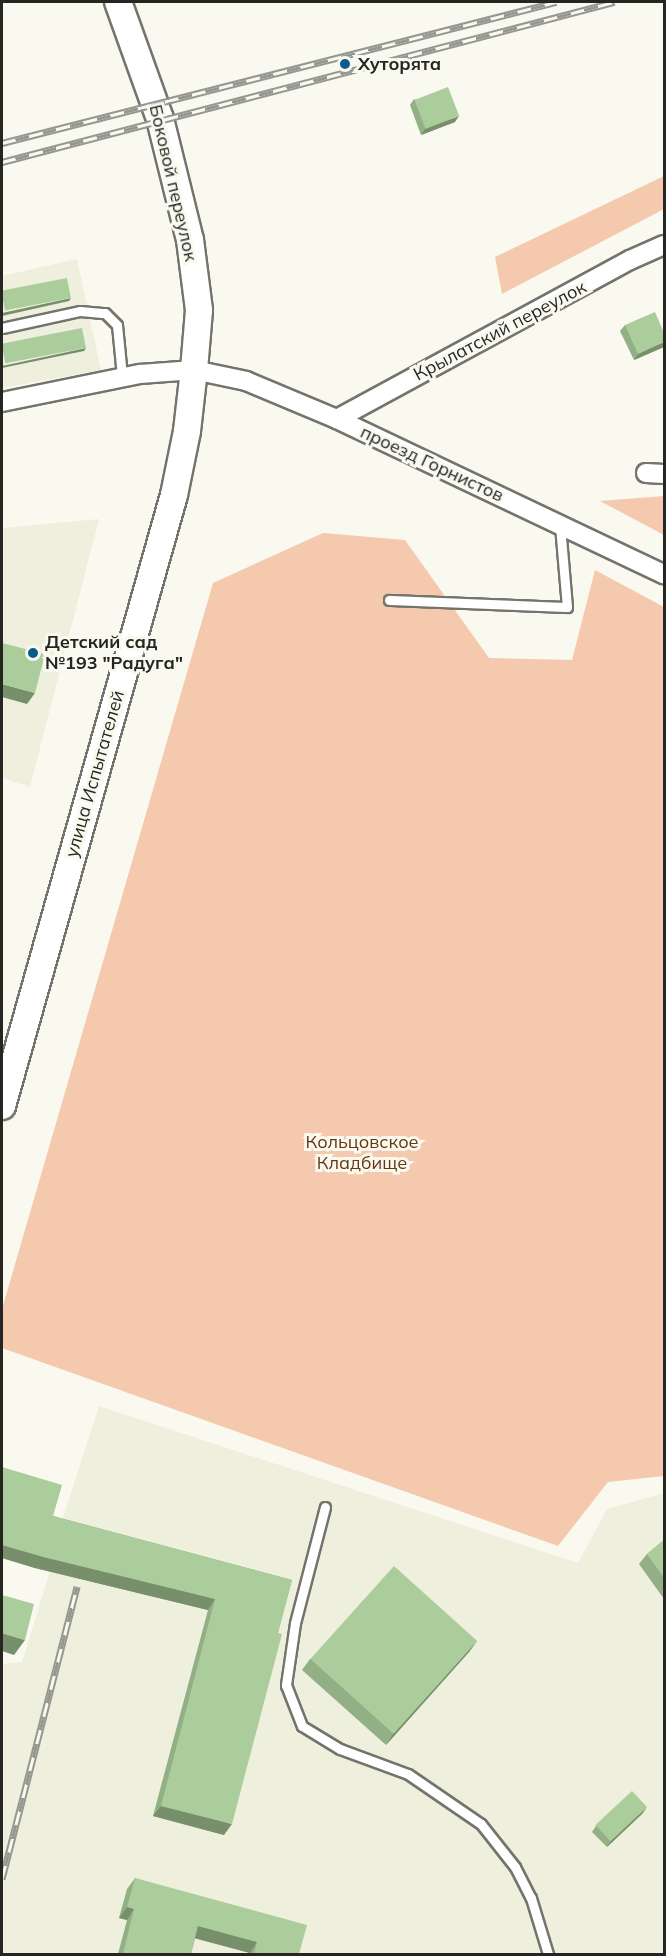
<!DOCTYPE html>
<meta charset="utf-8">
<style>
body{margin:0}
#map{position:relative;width:666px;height:1956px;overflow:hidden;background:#f9f9ef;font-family:Mulish,sans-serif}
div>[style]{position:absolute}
.built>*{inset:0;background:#eeefdd}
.green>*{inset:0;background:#f4c9ae}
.roads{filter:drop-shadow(2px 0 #74746c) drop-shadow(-2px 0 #74746c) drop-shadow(0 2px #74746c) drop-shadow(0 -2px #74746c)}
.service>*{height:9px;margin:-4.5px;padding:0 4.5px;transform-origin:4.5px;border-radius:4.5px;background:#fff}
.minor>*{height:18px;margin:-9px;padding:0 9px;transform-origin:9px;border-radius:9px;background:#fff}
.secondary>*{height:26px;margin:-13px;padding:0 13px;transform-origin:13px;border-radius:13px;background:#fff}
.rail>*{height:7px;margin-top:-3.5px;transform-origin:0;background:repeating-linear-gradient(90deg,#f9f9ef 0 14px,#979791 0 28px);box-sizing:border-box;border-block:2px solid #979791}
.wall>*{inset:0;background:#93af85}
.shaded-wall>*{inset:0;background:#788f6c}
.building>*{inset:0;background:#abcc9b;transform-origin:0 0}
.dots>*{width:16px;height:16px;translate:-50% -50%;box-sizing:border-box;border:3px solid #f9f9ef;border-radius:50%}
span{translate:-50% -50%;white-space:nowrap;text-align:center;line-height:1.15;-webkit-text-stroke:6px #f9f9ef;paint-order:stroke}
.poi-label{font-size:18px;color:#252522;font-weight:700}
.left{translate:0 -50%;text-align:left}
.street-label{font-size:18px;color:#252522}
.park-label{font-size:18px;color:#683712}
.frame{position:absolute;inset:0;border:3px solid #252522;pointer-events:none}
</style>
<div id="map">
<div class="built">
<div style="clip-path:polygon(77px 259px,101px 370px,2px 388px,2px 276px)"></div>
<div style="clip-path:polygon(99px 519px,30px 787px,2px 778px,2px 528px)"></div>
<div style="clip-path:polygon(99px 1406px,578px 1563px,607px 1509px,664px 1493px,664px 1954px,2px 1954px,2px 1664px,22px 1662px,50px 1571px,59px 1530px)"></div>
</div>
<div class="green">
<div style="clip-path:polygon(664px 176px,664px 209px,502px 294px,495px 257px)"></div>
<div style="clip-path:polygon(664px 496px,664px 535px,600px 501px)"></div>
<div style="clip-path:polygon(323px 533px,405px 540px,489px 658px,572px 660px,595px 570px,664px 607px,664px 1476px,608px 1482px,558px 1546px,2px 1348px,2px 1309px,213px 583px)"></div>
</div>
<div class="roads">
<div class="service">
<div style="left:2px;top:328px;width:80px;rotate:-12.3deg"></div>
<div style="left:80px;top:311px;width:25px;rotate:5deg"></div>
<div style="left:105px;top:313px;width:17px;rotate:45deg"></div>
<div style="left:117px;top:325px;width:51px;rotate:84.4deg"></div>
<div style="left:389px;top:600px;width:178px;rotate:2.3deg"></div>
<div style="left:567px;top:607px;width:82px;rotate:-94.9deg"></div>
<div style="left:325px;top:1507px;width:120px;rotate:104.5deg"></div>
<div style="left:295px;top:1623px;width:63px;rotate:98.3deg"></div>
<div style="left:286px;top:1685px;width:44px;rotate:68.7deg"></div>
<div style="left:302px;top:1726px;width:44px;rotate:31.2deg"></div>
<div style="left:340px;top:1749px;width:72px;rotate:20.2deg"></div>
<div style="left:408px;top:1774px;width:88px;rotate:34.4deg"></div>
<div style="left:481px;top:1824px;width:55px;rotate:51.7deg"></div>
<div style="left:515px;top:1867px;width:35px;rotate:63deg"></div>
<div style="left:531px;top:1898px;width:59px;rotate:73.1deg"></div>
</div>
<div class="minor">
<div style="left:2px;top:402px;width:141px;rotate:-11.5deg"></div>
<div style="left:140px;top:374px;width:54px;rotate:-4.2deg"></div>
<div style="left:194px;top:370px;width:53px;rotate:11.9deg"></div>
<div style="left:246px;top:381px;width:99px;rotate:22.7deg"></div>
<div style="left:337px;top:419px;width:362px;rotate:25.4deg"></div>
<div style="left:337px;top:419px;width:333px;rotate:-28.5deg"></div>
<div style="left:630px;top:260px;width:37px;rotate:-24deg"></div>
<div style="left:646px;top:473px;width:18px;rotate:3deg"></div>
</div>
<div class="secondary">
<div style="left:2px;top:1106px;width:635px;rotate:-74.28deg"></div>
<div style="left:174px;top:495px;width:65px;rotate:-78.5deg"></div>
<div style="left:187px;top:431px;width:61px;rotate:-83.5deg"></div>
<div style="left:194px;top:370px;width:60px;rotate:-85.2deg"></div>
<div style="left:199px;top:310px;width:71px;rotate:-97.3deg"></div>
<div style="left:190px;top:240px;width:125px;rotate:-103.9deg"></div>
<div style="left:160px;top:119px;width:124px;rotate:-109.7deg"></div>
</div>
</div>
<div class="rail">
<div style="left:2px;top:143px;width:572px;rotate:-14.28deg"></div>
<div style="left:2px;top:162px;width:633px;rotate:-14.65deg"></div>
<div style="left:2px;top:1879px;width:302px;rotate:-75.6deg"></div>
</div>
<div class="wall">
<div style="clip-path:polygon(414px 99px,455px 122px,421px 135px,410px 105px)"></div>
<div style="clip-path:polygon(625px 325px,664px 347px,634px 360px,620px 331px)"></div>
<div style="clip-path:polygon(2px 1467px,53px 1516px,292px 1580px,224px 1835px,153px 1816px,208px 1610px,35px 1568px,2px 1558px)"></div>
<div style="clip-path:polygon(664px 1540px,664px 1599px,639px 1564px,647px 1554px)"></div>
<div style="clip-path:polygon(477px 1641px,469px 1652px,386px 1745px,302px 1670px,310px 1659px)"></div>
<div style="clip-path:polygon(643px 1813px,607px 1847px,592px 1832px,596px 1826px)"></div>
<div style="clip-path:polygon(135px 1878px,299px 1954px,249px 1954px,250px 1953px,195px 1938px,191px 1954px,118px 1954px,127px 1920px,119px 1918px,127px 1889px)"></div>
</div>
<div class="shaded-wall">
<div style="clip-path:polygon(459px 116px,455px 122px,421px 135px,425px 129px)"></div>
<div style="clip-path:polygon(71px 298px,69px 301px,2px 316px,2px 313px)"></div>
<div style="clip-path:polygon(664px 342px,664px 347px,634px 360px,638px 354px)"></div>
<div style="clip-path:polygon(86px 348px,84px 351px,2px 368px,2px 366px)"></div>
<div style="clip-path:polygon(2px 684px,35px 693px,27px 704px,2px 697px)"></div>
<div style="clip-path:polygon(2px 1545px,215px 1599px,208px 1610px,35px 1568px,2px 1558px)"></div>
<div style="clip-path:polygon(2px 1633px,25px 1640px,14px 1655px,2px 1651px)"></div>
<div style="clip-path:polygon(477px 1641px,469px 1652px,386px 1745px,393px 1734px)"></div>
<div style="clip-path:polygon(161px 1806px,232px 1824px,224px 1835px,153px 1816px)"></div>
<div style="clip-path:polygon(647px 1807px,643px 1813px,607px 1847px,611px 1841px)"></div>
<div style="clip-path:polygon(127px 1907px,134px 1909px,127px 1920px,119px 1918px)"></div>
<div style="clip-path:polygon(198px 1926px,257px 1942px,250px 1953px,190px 1937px)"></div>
</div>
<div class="building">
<div style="left:448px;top:87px;width:31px;height:36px;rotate:69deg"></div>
<div style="left:67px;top:278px;width:20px;height:67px;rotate:79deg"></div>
<div style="clip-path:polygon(655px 312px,664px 333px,664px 342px,638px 354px,625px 325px)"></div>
<div style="left:82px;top:328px;width:20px;height:82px;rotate:79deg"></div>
<div style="clip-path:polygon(2px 643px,45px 654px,35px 693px,2px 684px)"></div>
<div style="clip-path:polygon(2px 1467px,62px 1485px,53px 1516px,292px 1580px,278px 1633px,282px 1634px,232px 1824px,161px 1806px,215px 1599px,43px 1557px,2px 1545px)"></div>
<div style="clip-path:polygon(664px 1540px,664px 1578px,647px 1554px)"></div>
<div style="left:394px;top:1566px;width:112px;height:125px;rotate:42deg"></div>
<div style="clip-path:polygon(2px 1595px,34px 1604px,25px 1640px,2px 1633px)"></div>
<div style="left:632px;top:1791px;width:22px;height:50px;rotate:47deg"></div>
<div style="clip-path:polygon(135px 1878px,307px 1925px,299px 1954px,254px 1954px,257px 1942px,198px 1926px,191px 1954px,123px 1954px,134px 1909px,127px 1907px)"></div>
</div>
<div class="dots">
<div style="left:345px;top:64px;background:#0a5c8f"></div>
<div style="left:33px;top:653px;background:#0a5c8f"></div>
</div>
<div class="poi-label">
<span class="left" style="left:358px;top:64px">Хуторята</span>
<span class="left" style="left:45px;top:653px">Детский сад<br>№193 "Радуга"</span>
</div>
<div class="street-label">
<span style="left:173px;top:183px;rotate:77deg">Боковой переулок</span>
<span style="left:500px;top:331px;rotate:-28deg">Крылатский переулок</span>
<span style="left:432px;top:464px;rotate:25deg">проезд Горнистов</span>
<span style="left:95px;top:774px;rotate:-74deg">улица Испытателей</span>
</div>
<div class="park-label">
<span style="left:362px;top:1153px">Кольцовское<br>Кладбище</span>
</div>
<div class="frame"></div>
</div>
